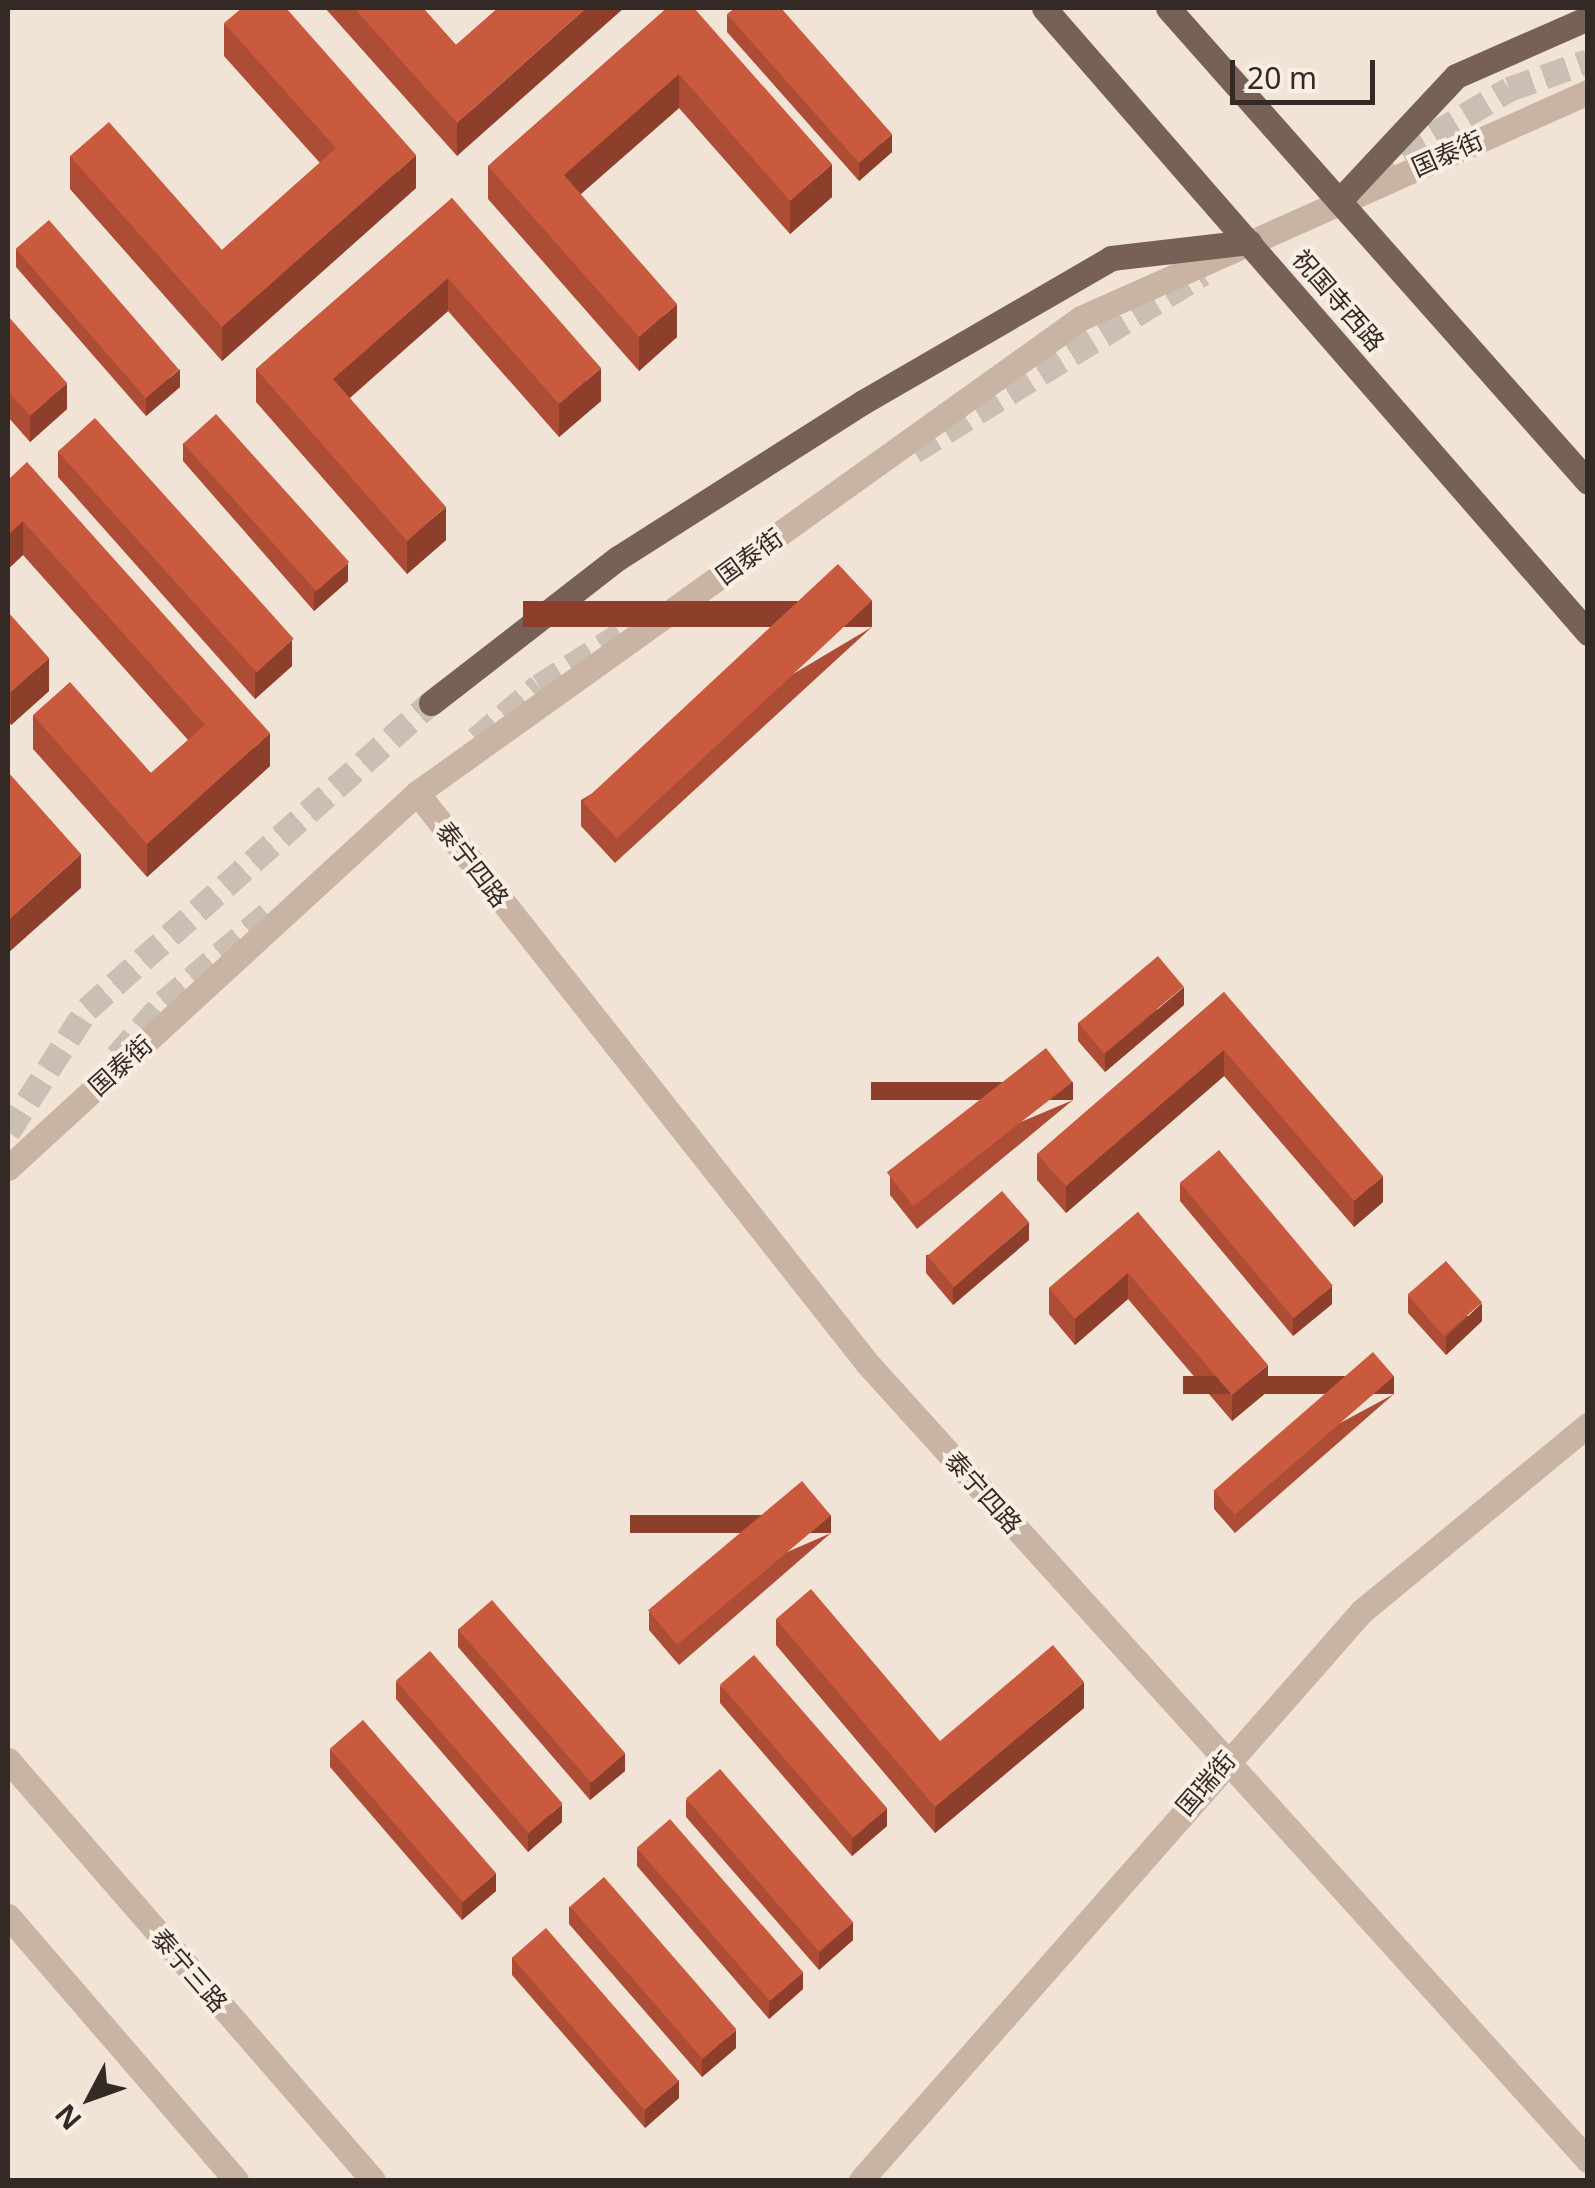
<!DOCTYPE html>
<meta charset="utf-8">
<style>
body{margin:0}
#map{position:relative;width:1595px;height:2188px;overflow:hidden;background:#f1e4d7;font-family:"Noto Sans","Noto Sans SC",sans-serif}
div>[style]{position:absolute}
.major-tunnel>*{height:25px;margin-top:-12.5px;transform-origin:0;background:repeating-linear-gradient(90deg,#cbbfb3 0 25px,transparent 0 37px)}
.minor>*{height:25px;margin:-12.5px;padding:0 12.5px;transform-origin:12.5px;border-radius:12.5px;background:#c9b3a3}
.major>*{height:25px;margin:-12.5px;padding:0 12.5px;transform-origin:12.5px;border-radius:12.5px;background:#776056}
.wall>*{inset:0;background:#ad4d35}
.shaded-wall>*{inset:0;background:#8d3f2b;transform-origin:0 0}
.building>*{inset:0;background:#c95a3e;transform-origin:0 0}
span{translate:-50% -50%;white-space:nowrap;text-align:center;line-height:1.15;-webkit-text-stroke:8px #f9eee4;paint-order:stroke}
.street-label{font-size:25px;color:#342a25}
.frame{position:absolute;inset:0;border:10px solid #342a25;pointer-events:none}
.north{position:absolute;left:40px;top:2048px;width:100px;height:100px;-webkit-text-stroke:8px #f9eee4;paint-order:stroke;rotate:229deg;font-size:28px;font-weight:700;line-height:40px;text-align:center;color:#342a25}
.north::after{content:'';display:block;margin:auto;width:35px;height:45px;background:#342a25;clip-path:polygon(50% 0,100% 100%,50% 72%,0 100%)}
.scale{position:absolute;left:1230px;top:60px;width:145px;height:45px;box-sizing:border-box;border:5px solid #342a25;border-top:0;padding-left:12px;font-size:30px;line-height:35px;white-space:nowrap;color:#342a25;-webkit-text-stroke:8px #f9eee4;paint-order:stroke}
</style>
<div id="map">
<div class="major-tunnel">
<div style="left:1370px;top:172px;width:162px;rotate:-30.8deg"></div>
<div style="left:1509px;top:89px;width:84px;rotate:-19.5deg"></div>
<div style="left:914px;top:451px;width:339px;rotate:-31.6deg"></div>
<div style="left:476px;top:739px;width:82px;rotate:-40.1deg"></div>
<div style="left:539px;top:686px;width:97px;rotate:-32.4deg"></div>
<div style="left:117px;top:1056px;width:72px;rotate:-49deg"></div>
<div style="left:164px;top:1002px;width:138px;rotate:-40.3deg"></div>
<div style="left:8px;top:1132px;width:146px;rotate:-57.3deg"></div>
<div style="left:87px;top:1009px;width:460px;rotate:-41.7deg"></div>
</div>
<div class="minor">
<div style="left:417px;top:793px;width:726px;rotate:51.71deg"></div>
<div style="left:867px;top:1363px;width:1075px;rotate:47.87deg"></div>
<div style="left:8px;top:1168px;width:555px;rotate:-42.52deg"></div>
<div style="left:417px;top:793px;width:816px;rotate:-35.58deg"></div>
<div style="left:1081px;top:318px;width:555px;rotate:-24.03deg"></div>
<div style="left:8px;top:1760px;width:556px;rotate:49.01deg"></div>
<div style="left:8px;top:1916px;width:349px;rotate:49.2deg"></div>
<div style="left:861px;top:2180px;width:758px;rotate:-48.64deg"></div>
<div style="left:1362px;top:1611px;width:293px;rotate:-39.5deg"></div>
</div>
<div class="major">
<div style="left:1044px;top:8px;width:829px;rotate:48.96deg"></div>
<div style="left:1168px;top:8px;width:633px;rotate:48.46deg"></div>
<div style="left:1339px;top:201px;width:171px;rotate:-46.9deg"></div>
<div style="left:1456px;top:76px;width:144px;rotate:-23.7deg"></div>
<div style="left:431px;top:703px;width:237px;rotate:-37.8deg"></div>
<div style="left:618px;top:558px;width:290px;rotate:-32.5deg"></div>
<div style="left:863px;top:402px;width:287px;rotate:-30.1deg"></div>
<div style="left:1111px;top:258px;width:139px;rotate:-6.6deg"></div>
</div>
<div class="wall">
<div style="clip-path:polygon(325px 8px,423px 8px,456px 45px,498px 8px,457px 156px)"></div>
<div style="clip-path:polygon(667px 8px,832px 197px,790px 234px,679px 108px,580px 194px,677px 337px,639px 371px,488px 199px,488px 166px)"></div>
<div style="clip-path:polygon(727px 14px,892px 152px,859px 181px,727px 32px)"></div>
<div style="clip-path:polygon(224px 23px,416px 188px,222px 361px,70px 189px,70px 156px,222px 250px,320px 163px,224px 56px)"></div>
<div style="clip-path:polygon(452px 198px,601px 401px,559px 437px,448px 311px,350px 398px,446px 540px,407px 574px,256px 402px,256px 369px)"></div>
<div style="clip-path:polygon(16px 249px,180px 387px,146px 416px,16px 267px)"></div>
<div style="clip-path:polygon(8px 316px,67px 409px,30px 442px,8px 417px)"></div>
<div style="clip-path:polygon(183px 443px,348px 581px,314px 611px,183px 461px)"></div>
<div style="clip-path:polygon(58px 451px,292px 666px,255px 699px,58px 477px)"></div>
<div style="clip-path:polygon(8px 480px,270px 766px,147px 877px,33px 749px,33px 715px,151px 773px,188px 740px,23px 555px,8px 569px)"></div>
<div style="clip-path:polygon(8px 612px,49px 691px,11px 725px,8px 721px)"></div>
<div style="clip-path:polygon(872px 627px,615px 863px,581px 826px,581px 800px)"></div>
<div style="clip-path:polygon(1224px 992px,1383px 1202px,1354px 1227px,1224px 1076px,1066px 1213px,1037px 1180px,1037px 1154px)"></div>
<div style="clip-path:polygon(1184px 1005px,1105px 1072px,1078px 1041px,1078px 1023px)"></div>
<div style="clip-path:polygon(1073px 1100px,917px 1229px,890px 1195px,890px 1177px)"></div>
<div style="clip-path:polygon(1180px 1183px,1332px 1304px,1293px 1336px,1180px 1201px)"></div>
<div style="clip-path:polygon(1138px 1212px,1268px 1391px,1232px 1421px,1128px 1299px,1075px 1345px,1049px 1314px,1049px 1288px)"></div>
<div style="clip-path:polygon(1029px 1240px,953px 1305px,926px 1273px,926px 1255px)"></div>
<div style="clip-path:polygon(1408px 1295px,1482px 1321px,1446px 1355px,1408px 1313px)"></div>
<div style="clip-path:polygon(1394px 1394px,1235px 1533px,1214px 1509px,1214px 1491px)"></div>
<div style="clip-path:polygon(831px 1533px,679px 1665px,649px 1630px,649px 1612px)"></div>
<div style="clip-path:polygon(776px 1619px,940px 1741px,1084px 1708px,935px 1833px,776px 1645px)"></div>
<div style="clip-path:polygon(458px 1629px,625px 1771px,590px 1800px,458px 1647px)"></div>
<div style="clip-path:polygon(396px 1681px,562px 1822px,528px 1852px,396px 1699px)"></div>
<div style="clip-path:polygon(720px 1685px,887px 1826px,852px 1856px,720px 1703px)"></div>
<div style="clip-path:polygon(330px 1749px,496px 1891px,462px 1920px,330px 1767px)"></div>
<div style="clip-path:polygon(686px 1799px,853px 1940px,819px 1970px,686px 1817px)"></div>
<div style="clip-path:polygon(637px 1848px,803px 1989px,769px 2019px,637px 1866px)"></div>
<div style="clip-path:polygon(569px 1906px,736px 2048px,702px 2077px,569px 1924px)"></div>
<div style="clip-path:polygon(512px 1957px,679px 2098px,645px 2128px,512px 1975px)"></div>
</div>
<div class="shaded-wall">
<div style="clip-path:polygon(586px 8px,624px 8px,457px 156px,457px 123px)"></div>
<div style="clip-path:polygon(679px 74px,679px 108px,564px 209px,564px 175px)"></div>
<div style="clip-path:polygon(892px 134px,892px 152px,859px 181px,859px 163px)"></div>
<div style="clip-path:polygon(416px 155px,416px 188px,222px 361px,222px 327px)"></div>
<div style="clip-path:polygon(832px 164px,832px 197px,790px 234px,790px 201px)"></div>
<div style="clip-path:polygon(448px 278px,448px 311px,333px 412px,333px 379px)"></div>
<div style="clip-path:polygon(677px 304px,677px 337px,639px 371px,639px 337px)"></div>
<div style="clip-path:polygon(601px 368px,601px 401px,559px 437px,559px 404px)"></div>
<div style="clip-path:polygon(180px 369px,180px 387px,146px 416px,146px 398px)"></div>
<div style="clip-path:polygon(67px 383px,67px 409px,30px 442px,30px 416px)"></div>
<div style="clip-path:polygon(446px 507px,446px 540px,407px 574px,407px 541px)"></div>
<div style="clip-path:polygon(23px 521px,23px 555px,8px 569px,8px 535px)"></div>
<div style="clip-path:polygon(348px 563px,348px 581px,314px 611px,314px 593px)"></div>
<div style="left:872px;top:601px;width:26px;height:349px;rotate:90deg"></div>
<div style="clip-path:polygon(292px 640px,292px 666px,255px 699px,255px 673px)"></div>
<div style="clip-path:polygon(49px 658px,49px 691px,11px 725px,11px 692px)"></div>
<div style="clip-path:polygon(270px 733px,270px 766px,147px 877px,147px 844px)"></div>
<div style="clip-path:polygon(81px 854px,81px 888px,8px 953px,8px 920px)"></div>
<div style="clip-path:polygon(1184px 987px,1184px 1005px,1105px 1072px,1105px 1054px)"></div>
<div style="clip-path:polygon(1224px 1050px,1224px 1076px,1066px 1213px,1066px 1186px)"></div>
<div style="left:1073px;top:1082px;width:18px;height:202px;rotate:90deg"></div>
<div style="clip-path:polygon(1383px 1176px,1383px 1202px,1354px 1227px,1354px 1201px)"></div>
<div style="clip-path:polygon(1029px 1222px,1029px 1240px,953px 1305px,953px 1287px)"></div>
<div style="clip-path:polygon(1128px 1273px,1128px 1299px,1075px 1345px,1075px 1319px)"></div>
<div style="clip-path:polygon(1332px 1286px,1332px 1304px,1293px 1336px,1293px 1318px)"></div>
<div style="clip-path:polygon(1482px 1303px,1482px 1321px,1446px 1355px,1446px 1337px)"></div>
<div style="clip-path:polygon(1268px 1365px,1268px 1391px,1232px 1421px,1232px 1395px)"></div>
<div style="left:1394px;top:1376px;width:18px;height:211px;rotate:90deg"></div>
<div style="left:831px;top:1515px;width:18px;height:201px;rotate:90deg"></div>
<div style="clip-path:polygon(1084px 1682px,1084px 1708px,935px 1833px,935px 1807px)"></div>
<div style="clip-path:polygon(625px 1753px,625px 1771px,590px 1800px,590px 1782px)"></div>
<div style="clip-path:polygon(562px 1804px,562px 1822px,528px 1852px,528px 1834px)"></div>
<div style="clip-path:polygon(887px 1808px,887px 1826px,852px 1856px,852px 1838px)"></div>
<div style="clip-path:polygon(496px 1873px,496px 1891px,462px 1920px,462px 1903px)"></div>
<div style="clip-path:polygon(853px 1922px,853px 1940px,819px 1970px,819px 1952px)"></div>
<div style="clip-path:polygon(803px 1972px,803px 1989px,769px 2019px,769px 2001px)"></div>
<div style="clip-path:polygon(736px 2030px,736px 2048px,702px 2077px,702px 2059px)"></div>
<div style="clip-path:polygon(679px 2080px,679px 2098px,645px 2128px,645px 2110px)"></div>
</div>
<div class="building">
<div style="clip-path:polygon(242px 8px,286px 8px,416px 155px,222px 327px,70px 156px,109px 122px,222px 250px,336px 148px,224px 23px)"></div>
<div style="clip-path:polygon(354px 8px,423px 8px,456px 45px,498px 8px,586px 8px,457px 123px)"></div>
<div style="clip-path:polygon(667px 8px,694px 8px,832px 164px,790px 201px,679px 74px,564px 175px,677px 304px,639px 337px,488px 166px)"></div>
<div style="clip-path:polygon(735px 8px,781px 8px,892px 134px,859px 163px,727px 14px)"></div>
<div style="clip-path:polygon(452px 198px,601px 368px,559px 404px,448px 278px,333px 379px,446px 507px,407px 541px,256px 369px)"></div>
<div style="left:49px;top:220px;width:198px;height:44px;rotate:49deg"></div>
<div style="clip-path:polygon(8px 316px,67px 383px,30px 416px,8px 391px)"></div>
<div style="left:216px;top:414px;width:199px;height:44px;rotate:48deg"></div>
<div style="left:95px;top:418px;width:297px;height:50px;rotate:48deg"></div>
<div style="clip-path:polygon(27px 462px,270px 733px,147px 844px,33px 715px,70px 682px,151px 773px,205px 725px,23px 521px,8px 535px,8px 480px)"></div>
<div style="left:838px;top:564px;width:50px;height:349px;rotate:47deg"></div>
<div style="clip-path:polygon(8px 612px,49px 658px,11px 692px,8px 688px)"></div>
<div style="clip-path:polygon(8px 772px,81px 854px,8px 920px)"></div>
<div style="left:1158px;top:956px;width:40px;height:104px;rotate:50deg"></div>
<div style="clip-path:polygon(1224px 992px,1383px 1176px,1354px 1201px,1224px 1050px,1066px 1186px,1037px 1154px)"></div>
<div style="left:1046px;top:1048px;width:43px;height:202px;rotate:52deg"></div>
<div style="left:1219px;top:1150px;width:177px;height:51px;rotate:50deg"></div>
<div style="left:1002px;top:1191px;width:41px;height:99px;rotate:49deg"></div>
<div style="clip-path:polygon(1138px 1212px,1268px 1365px,1232px 1395px,1128px 1273px,1075px 1319px,1049px 1288px)"></div>
<div style="left:1446px;top:1261px;width:55px;height:51px;rotate:49deg"></div>
<div style="left:1373px;top:1352px;width:32px;height:211px;rotate:49deg"></div>
<div style="left:802px;top:1481px;width:45px;height:201px;rotate:50deg"></div>
<div style="clip-path:polygon(811px 1589px,940px 1741px,1053px 1645px,1084px 1682px,935px 1807px,776px 1619px)"></div>
<div style="left:492px;top:1600px;width:203px;height:45px;rotate:49deg"></div>
<div style="left:430px;top:1651px;width:202px;height:45px;rotate:49deg"></div>
<div style="left:754px;top:1655px;width:203px;height:45px;rotate:49deg"></div>
<div style="left:363px;top:1720px;width:203px;height:44px;rotate:49deg"></div>
<div style="left:720px;top:1769px;width:203px;height:45px;rotate:49deg"></div>
<div style="left:670px;top:1819px;width:203px;height:44px;rotate:49deg"></div>
<div style="left:604px;top:1877px;width:202px;height:45px;rotate:49deg"></div>
<div style="left:546px;top:1928px;width:202px;height:45px;rotate:49deg"></div>
</div>
<div class="street-label">
<span style="left:1447px;top:153px;rotate:-24deg">国泰街</span>
<span style="left:1339px;top:300px;rotate:49deg">祝国寺西路</span>
<span style="left:749px;top:556px;rotate:-36deg">国泰街</span>
<span style="left:473px;top:864px;rotate:52deg">泰宁四路</span>
<span style="left:120px;top:1065px;rotate:-42deg">国泰街</span>
<span style="left:984px;top:1492px;rotate:48deg">泰宁四路</span>
<span style="left:1205px;top:1783px;rotate:-49deg">国瑞街</span>
<span style="left:190px;top:1970px;rotate:49deg">泰宁三路</span>
</div>
<div class="frame"></div>
<div class="north">N</div>
<div class="scale">20 m</div>
</div>
